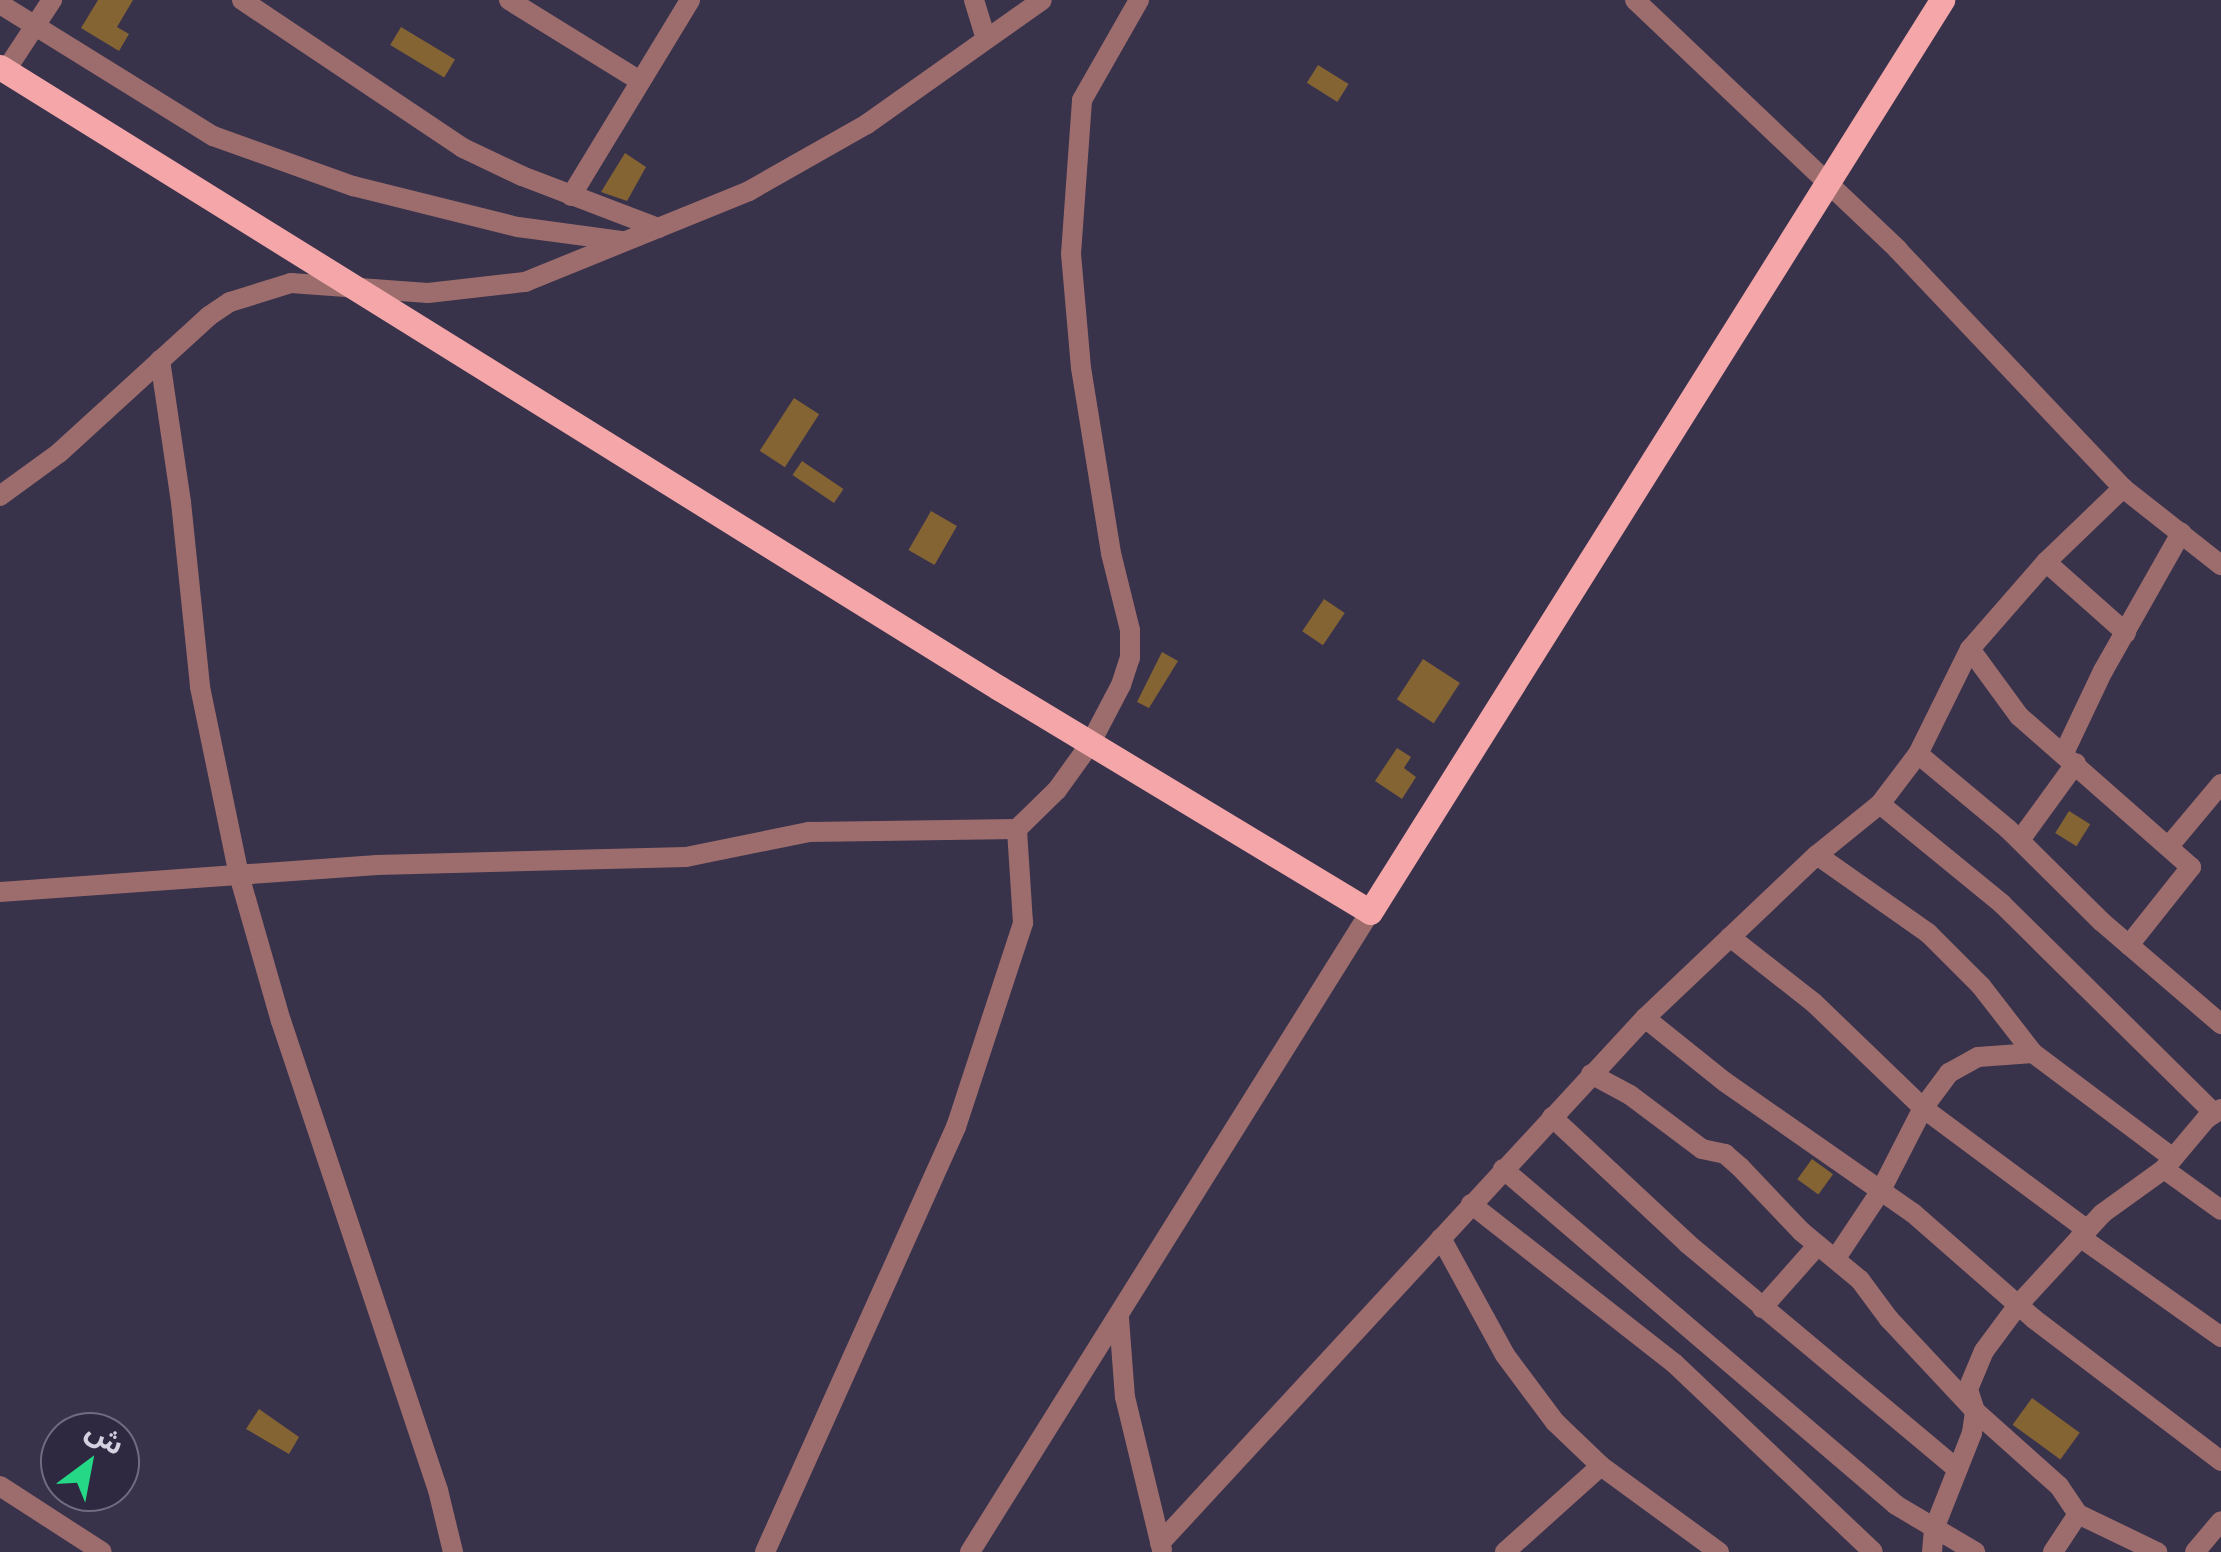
<!DOCTYPE html>
<meta charset="utf-8">
<style>
body{margin:0}
#map{position:relative;width:2221px;height:1552px;overflow:hidden;background:#38324b;font-family:"Crimson Pro","Noto Sans Arabic",serif}
div>[style]{position:absolute}
.building>*{inset:0;background:#856434;transform-origin:0 0}
.minor>*{height:20px;margin:-10px;padding:0 10px;transform-origin:10px;border-radius:10px;background:#9d6d6d}
.major>*{height:25px;margin:-12.5px;padding:0 12.5px;transform-origin:12.5px;border-radius:12.5px;background:#f5a6a8}
span{translate:-50% -50%;white-space:nowrap;text-align:center;line-height:1.15;-webkit-text-stroke:8px #2e2840;paint-order:stroke}
.north{position:absolute;left:40px;top:1412px;width:100px;height:100px;box-sizing:border-box;background:#2e2840;border:2px solid #706c80;border-radius:50%;rotate:32deg;font-size:28px;font-weight:700;line-height:40px;text-align:center;color:#d4d1e1}
.north::after{content:'';display:block;margin:auto;width:35px;height:45px;background:#24d886;clip-path:polygon(50% 0,100% 100%,50% 72%,0 100%)}
</style>
<div id="map">
<div class="building">
<div style="clip-path:polygon(98px 0,133px 0,117px 27px,129px 34px,119px 51px,81px 28px)"></div>
<div style="left:401px;top:27px;width:63px;height:21px;rotate:31deg"></div>
<div style="left:1318px;top:65px;width:36px;height:21px;rotate:32deg"></div>
<div style="clip-path:polygon(625px 153px,646px 167px,627px 201px,601px 192px)"></div>
<div style="left:794px;top:398px;width:30px;height:63px;rotate:33deg"></div>
<div style="left:802px;top:461px;width:50px;height:17px;rotate:34deg"></div>
<div style="left:931px;top:511px;width:30px;height:45px;rotate:30deg"></div>
<div style="left:1324px;top:599px;width:25px;height:39px;rotate:34deg"></div>
<div style="clip-path:polygon(1162px 652px,1178px 661px,1149px 708px,1137px 702px)"></div>
<div style="left:1423px;top:659px;width:44px;height:48px;rotate:33deg"></div>
<div style="clip-path:polygon(1397px 748px,1411px 757px,1404px 768px,1416px 777px,1402px 799px,1375px 781px)"></div>
<div style="left:2069px;top:811px;width:25px;height:26px;rotate:32deg"></div>
<div style="left:1812px;top:1159px;width:26px;height:25px;rotate:36deg"></div>
<div style="left:2032px;top:1398px;width:59px;height:33px;rotate:36deg"></div>
<div style="clip-path:polygon(259px 1409px,299px 1437px,289px 1454px,246px 1429px)"></div>
</div>
<div class="minor">
<div style="left:242px;top:0;width:266px;rotate:33.8deg"></div>
<div style="left:463px;top:148px;width:65px;rotate:25.4deg"></div>
<div style="left:522px;top:176px;width:146px;rotate:20.9deg"></div>
<div style="left:509px;top:0;width:154px;rotate:31.7deg"></div>
<div style="left:974px;top:0;width:41px;rotate:72.9deg"></div>
<div style="left:1635px;top:0;width:363px;rotate:43.5deg"></div>
<div style="left:1898px;top:250px;width:328px;rotate:46.6deg"></div>
<div style="left:2123px;top:488px;width:125px;rotate:38.2deg"></div>
<div style="left:0;top:4px;width:251px;rotate:31.8deg"></div>
<div style="left:213px;top:136px;width:149px;rotate:19.7deg"></div>
<div style="left:353px;top:186px;width:170px;rotate:14deg"></div>
<div style="left:518px;top:227px;width:104px;rotate:7.7deg"></div>
<div style="left:6px;top:70px;width:84px;rotate:-56.7deg"></div>
<div style="left:571px;top:196px;width:229px;rotate:-58.7deg"></div>
<div style="left:160px;top:360px;width:144px;rotate:81.6deg"></div>
<div style="left:181px;top:502px;width:186px;rotate:84.1deg"></div>
<div style="left:200px;top:687px;width:192px;rotate:78.3deg"></div>
<div style="left:239px;top:875px;width:152px;rotate:74deg"></div>
<div style="left:281px;top:1021px;width:495px;rotate:71.5deg"></div>
<div style="left:438px;top:1490px;width:64px;rotate:76.4deg"></div>
<div style="left:0;top:496px;width:73px;rotate:-36.1deg"></div>
<div style="left:59px;top:453px;width:203px;rotate:-42.4deg"></div>
<div style="left:209px;top:316px;width:25px;rotate:-34deg"></div>
<div style="left:230px;top:302px;width:64px;rotate:-17.3deg"></div>
<div style="left:291px;top:283px;width:137px;rotate:4.2deg"></div>
<div style="left:428px;top:293px;width:98px;rotate:-6.5deg"></div>
<div style="left:525px;top:282px;width:242px;rotate:-22.1deg"></div>
<div style="left:749px;top:191px;width:136px;rotate:-29.6deg"></div>
<div style="left:867px;top:124px;width:214px;rotate:-35.3deg"></div>
<div style="left:2046px;top:562px;width:107px;rotate:41.6deg"></div>
<div style="left:1970px;top:649px;width:83px;rotate:53.8deg"></div>
<div style="left:2019px;top:716px;width:229px;rotate:41.3deg"></div>
<div style="left:2191px;top:867px;width:100px;rotate:128.5deg"></div>
<div style="left:2064px;top:753px;width:91px;rotate:-64.6deg"></div>
<div style="left:2103px;top:671px;width:159px;rotate:-60.5deg"></div>
<div style="left:1918px;top:754px;width:117px;rotate:39.8deg"></div>
<div style="left:2008px;top:829px;width:132px;rotate:44.7deg"></div>
<div style="left:2102px;top:922px;width:157px;rotate:40.6deg"></div>
<div style="left:1880px;top:804px;width:158px;rotate:39.3deg"></div>
<div style="left:2002px;top:904px;width:298px;rotate:44.6deg"></div>
<div style="left:2020px;top:840px;width:95px;rotate:-54deg"></div>
<div style="left:2169px;top:846px;width:81px;rotate:-50deg"></div>
<div style="left:1817px;top:855px;width:136px;rotate:35.1deg"></div>
<div style="left:1928px;top:933px;width:75px;rotate:45deg"></div>
<div style="left:1981px;top:986px;width:85px;rotate:52.2deg"></div>
<div style="left:2033px;top:1053px;width:175px;rotate:36.9deg"></div>
<div style="left:0;top:892px;width:378px;rotate:-4.1deg"></div>
<div style="left:377px;top:865px;width:309px;rotate:-1.5deg"></div>
<div style="left:686px;top:857px;width:126px;rotate:-11.5deg"></div>
<div style="left:809px;top:832px;width:208px;rotate:-0.8deg"></div>
<div style="left:1017px;top:829px;width:56px;rotate:-44.3deg"></div>
<div style="left:1057px;top:790px;width:57px;rotate:-54.3deg"></div>
<div style="left:1090px;top:744px;width:67px;rotate:-62.3deg"></div>
<div style="left:1121px;top:685px;width:28px;rotate:-72deg"></div>
<div style="left:1130px;top:658px;width:28px;rotate:-90deg"></div>
<div style="left:1130px;top:630px;width:79px;rotate:-103.9deg"></div>
<div style="left:1111px;top:553px;width:187px;rotate:-99.2deg"></div>
<div style="left:1081px;top:368px;width:114px;rotate:-95deg"></div>
<div style="left:1071px;top:254px;width:154px;rotate:-85.9deg"></div>
<div style="left:1082px;top:100px;width:115px;rotate:-60.3deg"></div>
<div style="left:1730px;top:937px;width:105px;rotate:38.1deg"></div>
<div style="left:1813px;top:1002px;width:153px;rotate:43.9deg"></div>
<div style="left:1923px;top:1108px;width:204px;rotate:36.6deg"></div>
<div style="left:1645px;top:1018px;width:102px;rotate:38.7deg"></div>
<div style="left:1725px;top:1082px;width:229px;rotate:34.9deg"></div>
<div style="left:1913px;top:1213px;width:161px;rotate:41.2deg"></div>
<div style="left:2034px;top:1319px;width:235px;rotate:37.2deg"></div>
<div style="left:1591px;top:1074px;width:44px;rotate:28.3deg"></div>
<div style="left:1630px;top:1095px;width:90px;rotate:36.9deg"></div>
<div style="left:1702px;top:1149px;width:24px;rotate:12deg"></div>
<div style="left:1725px;top:1154px;width:20px;rotate:41deg"></div>
<div style="left:1740px;top:1167px;width:90px;rotate:46.4deg"></div>
<div style="left:1802px;top:1232px;width:75px;rotate:39.6deg"></div>
<div style="left:1860px;top:1280px;width:49px;rotate:53.4deg"></div>
<div style="left:1889px;top:1319px;width:126px;rotate:46.9deg"></div>
<div style="left:1975px;top:1411px;width:113px;rotate:41.8deg"></div>
<div style="left:2059px;top:1486px;width:34px;rotate:56deg"></div>
<div style="left:2078px;top:1514px;width:88px;rotate:25.7deg"></div>
<div style="left:1552px;top:1117px;width:186px;rotate:43deg"></div>
<div style="left:1688px;top:1244px;width:349px;rotate:39.9deg"></div>
<div style="left:1503px;top:1169px;width:517px;rotate:40.53deg"></div>
<div style="left:1896px;top:1505px;width:92px;rotate:30.7deg"></div>
<div style="left:2164px;top:1169px;width:70px;rotate:35.7deg"></div>
<div style="left:1471px;top:1204px;width:258px;rotate:38.1deg"></div>
<div style="left:1674px;top:1363px;width:274px;rotate:43.5deg"></div>
<div style="left:2080px;top:1237px;width:173px;rotate:35.3deg"></div>
<div style="left:1441px;top:1238px;width:133px;rotate:61.3deg"></div>
<div style="left:1505px;top:1355px;width:84px;rotate:53.3deg"></div>
<div style="left:1555px;top:1422px;width:64px;rotate:43.7deg"></div>
<div style="left:1601px;top:1466px;width:146px;rotate:36.1deg"></div>
<div style="left:1836px;top:1258px;width:79px;rotate:-56.3deg"></div>
<div style="left:1880px;top:1192px;width:94px;rotate:-62.9deg"></div>
<div style="left:1923px;top:1108px;width:44px;rotate:-53.4deg"></div>
<div style="left:1949px;top:1073px;width:33px;rotate:-29deg"></div>
<div style="left:1978px;top:1057px;width:55px;rotate:-4.2deg"></div>
<div style="left:1762px;top:1308px;width:84px;rotate:-48.4deg"></div>
<div style="left:1119px;top:1318px;width:79px;rotate:85.7deg"></div>
<div style="left:1125px;top:1397px;width:157px;rotate:76.4deg"></div>
<div style="left:0;top:1486px;width:121px;rotate:32.9deg"></div>
<div style="left:1160px;top:1543px;width:715px;rotate:-47.27deg"></div>
<div style="left:1645px;top:1018px;width:237px;rotate:-43.5deg"></div>
<div style="left:1817px;top:855px;width:81px;rotate:-39deg"></div>
<div style="left:1880px;top:804px;width:63px;rotate:-52.8deg"></div>
<div style="left:1918px;top:754px;width:117px;rotate:-63.7deg"></div>
<div style="left:1970px;top:649px;width:116px;rotate:-48.9deg"></div>
<div style="left:2046px;top:562px;width:107px;rotate:-43.9deg"></div>
<div style="left:765px;top:1552px;width:466px;rotate:-65.8deg"></div>
<div style="left:956px;top:1127px;width:215px;rotate:-71.8deg"></div>
<div style="left:1023px;top:923px;width:94px;rotate:-93.7deg"></div>
<div style="left:970px;top:1552px;width:755px;rotate:-57.99deg"></div>
<div style="left:1505px;top:1552px;width:129px;rotate:-41.9deg"></div>
<div style="left:1932px;top:1552px;width:23px;rotate:-85deg"></div>
<div style="left:1934px;top:1529px;width:103px;rotate:-68.4deg"></div>
<div style="left:1972px;top:1433px;width:22px;rotate:-82deg"></div>
<div style="left:1975px;top:1411px;width:23px;rotate:-108deg"></div>
<div style="left:1968px;top:1389px;width:41px;rotate:-67.2deg"></div>
<div style="left:1984px;top:1351px;width:57px;rotate:-53.5deg"></div>
<div style="left:2018px;top:1305px;width:125px;rotate:-47.3deg"></div>
<div style="left:2103px;top:1213px;width:75px;rotate:-35.8deg"></div>
<div style="left:2164px;top:1169px;width:65px;rotate:-50deg"></div>
<div style="left:2206px;top:1119px;width:18px;rotate:-34deg"></div>
<div style="left:2053px;top:1552px;width:45px;rotate:-56.7deg"></div>
<div style="left:2195px;top:1552px;width:40px;rotate:-50deg"></div>
</div>
<div class="major">
<div style="left:0;top:67px;width:1176px;rotate:31.87deg"></div>
<div style="left:999px;top:688px;width:433px;rotate:31.1deg"></div>
<div style="left:1370px;top:912px;width:1077px;rotate:-57.9deg"></div>
</div>
<div class="north">ش</div>
</div>
